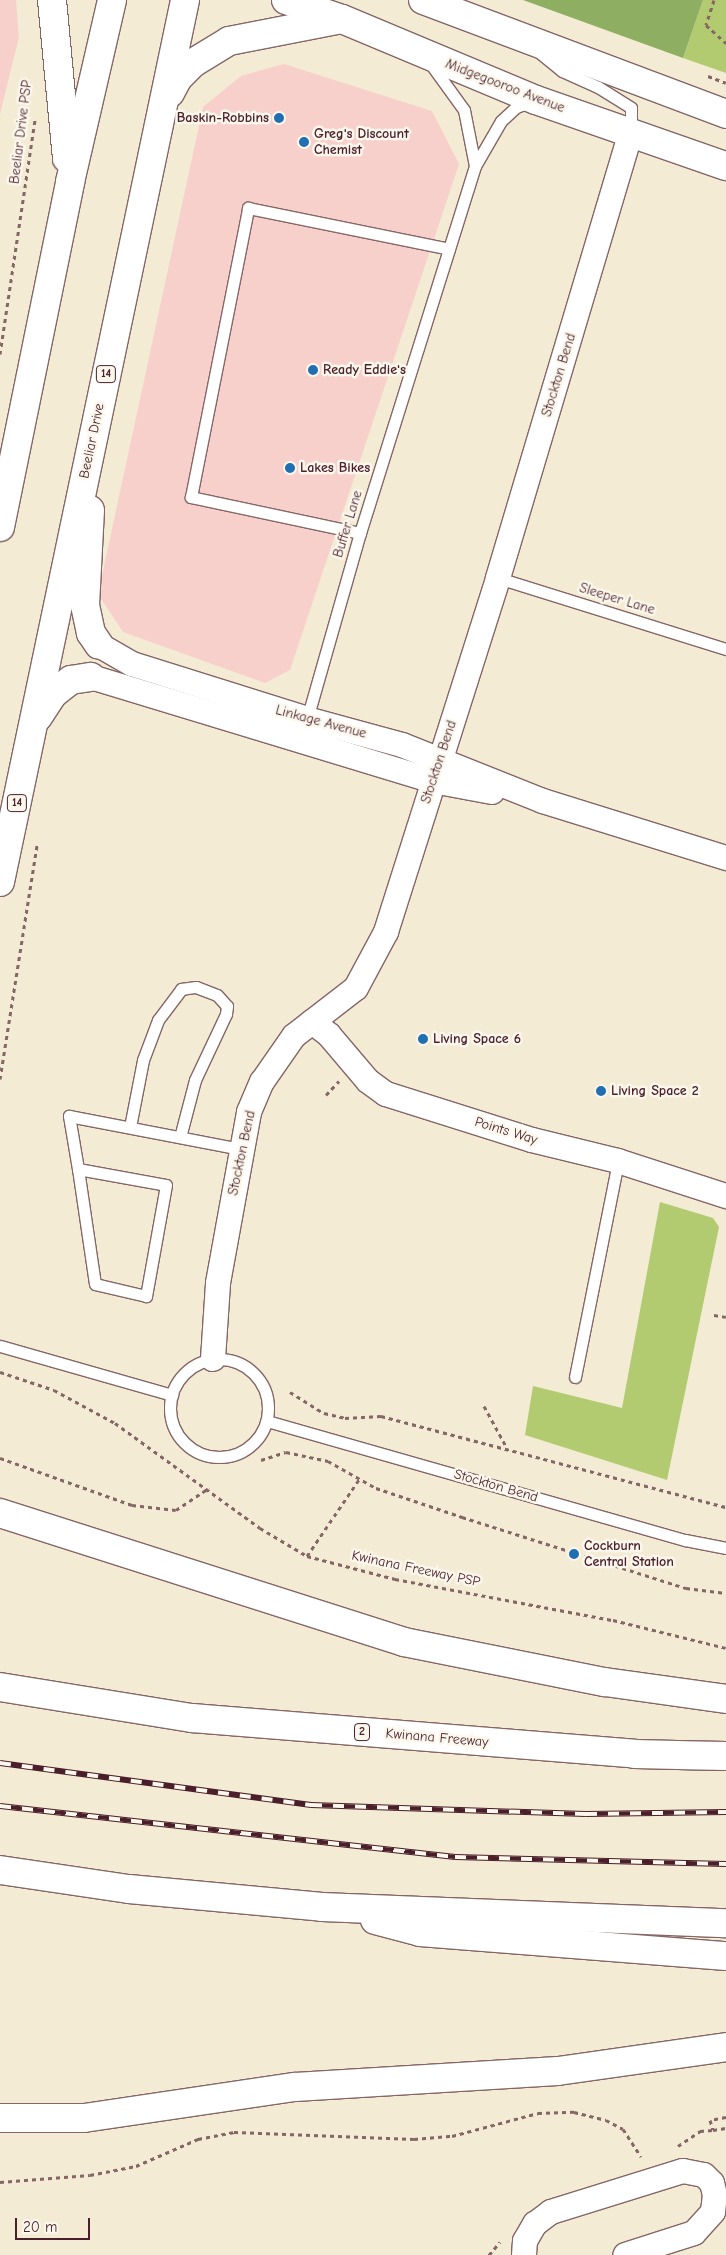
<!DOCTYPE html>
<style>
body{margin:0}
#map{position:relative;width:726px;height:2255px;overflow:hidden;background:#f3ebd4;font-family:"Comic Neue",sans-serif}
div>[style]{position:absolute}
.built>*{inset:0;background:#f7d0cc}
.green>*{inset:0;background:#b3cb70}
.forest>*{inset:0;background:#8eaf62}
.path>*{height:3px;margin-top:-1.5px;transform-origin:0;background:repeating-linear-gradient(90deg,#856666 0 4px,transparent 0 8px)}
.roads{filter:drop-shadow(1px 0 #856666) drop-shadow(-1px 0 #856666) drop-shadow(0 1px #856666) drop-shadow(0 -1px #856666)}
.service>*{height:11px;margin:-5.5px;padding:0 5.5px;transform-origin:5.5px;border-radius:5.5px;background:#fff}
.service>.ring{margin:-5.5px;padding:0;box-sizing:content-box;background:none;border:11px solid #fff;border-radius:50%}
.minor>*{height:24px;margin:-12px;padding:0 12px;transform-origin:12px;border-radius:12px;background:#fff}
.primary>*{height:28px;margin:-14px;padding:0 14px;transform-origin:14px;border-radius:14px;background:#fff}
.trunk>*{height:28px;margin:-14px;padding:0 14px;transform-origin:14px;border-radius:14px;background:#fff}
.motorway>*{height:28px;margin:-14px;padding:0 14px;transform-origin:14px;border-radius:14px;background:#fff}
.rail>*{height:5.5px;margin-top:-2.75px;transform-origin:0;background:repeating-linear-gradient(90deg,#fbf7ec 0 11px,#4a1f2b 0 22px);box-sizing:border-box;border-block:1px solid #4a1f2b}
.dots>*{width:14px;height:14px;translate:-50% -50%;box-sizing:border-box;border:2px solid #fbf7ec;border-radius:50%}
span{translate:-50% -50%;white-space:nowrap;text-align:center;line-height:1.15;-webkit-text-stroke:5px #fbf7ec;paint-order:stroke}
.shield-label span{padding:1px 4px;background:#fbf7ec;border:1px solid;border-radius:4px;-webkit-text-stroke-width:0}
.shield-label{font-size:12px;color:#4a1f2b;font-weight:700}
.street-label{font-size:14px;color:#4a1f2b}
.poi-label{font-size:14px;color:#4a1f2b;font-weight:700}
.right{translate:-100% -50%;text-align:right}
.left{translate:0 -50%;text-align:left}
.scale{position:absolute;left:15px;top:2218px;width:75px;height:22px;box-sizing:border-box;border:2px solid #4a1f2b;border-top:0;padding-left:6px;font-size:15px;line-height:18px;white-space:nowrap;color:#4a1f2b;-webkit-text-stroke:4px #fbf7ec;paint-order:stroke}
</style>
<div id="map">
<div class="built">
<div style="clip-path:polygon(0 0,16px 0,19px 37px,0 114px)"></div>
<div style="clip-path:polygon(284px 64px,432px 111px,459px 164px,290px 670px,265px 683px,123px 632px,98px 594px,203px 107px,241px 76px)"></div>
</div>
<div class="green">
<div style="clip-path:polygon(703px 0,726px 0,726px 73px,683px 58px)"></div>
<div style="clip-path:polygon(660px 1202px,713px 1218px,719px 1227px,667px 1480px,525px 1435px,533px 1386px,622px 1408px)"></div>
</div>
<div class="forest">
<div style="clip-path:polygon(523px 0,703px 0,683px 58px)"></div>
</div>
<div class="path">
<div style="left:714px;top:0;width:26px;rotate:108deg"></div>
<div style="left:706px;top:25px;width:27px;rotate:42deg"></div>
<div style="left:708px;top:76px;width:19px;rotate:21deg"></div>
<div style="left:0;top:354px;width:237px;rotate:-81.5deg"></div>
<div style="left:0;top:1079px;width:237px;rotate:-81deg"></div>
<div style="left:326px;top:1095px;width:19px;rotate:-47deg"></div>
<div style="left:714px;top:1315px;width:12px;rotate:9deg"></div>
<div style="left:0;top:1372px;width:57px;rotate:18.4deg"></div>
<div style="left:54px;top:1390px;width:69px;rotate:28.4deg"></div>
<div style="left:115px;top:1423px;width:179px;rotate:35.9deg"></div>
<div style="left:260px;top:1528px;width:55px;rotate:30.8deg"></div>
<div style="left:307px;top:1556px;width:91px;rotate:14.6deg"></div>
<div style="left:395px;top:1579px;width:222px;rotate:10.7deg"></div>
<div style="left:613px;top:1620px;width:116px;rotate:13.9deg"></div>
<div style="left:290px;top:1392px;width:40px;rotate:32deg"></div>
<div style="left:324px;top:1413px;width:22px;rotate:13deg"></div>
<div style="left:345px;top:1418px;width:36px;rotate:-3deg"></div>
<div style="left:381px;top:1416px;width:357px;rotate:14.8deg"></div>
<div style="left:484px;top:1406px;width:48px;rotate:61.3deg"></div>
<div style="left:0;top:1458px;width:140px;rotate:19.6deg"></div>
<div style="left:132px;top:1505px;width:44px;rotate:6.5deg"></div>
<div style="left:176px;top:1510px;width:40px;rotate:-34deg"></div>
<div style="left:261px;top:1460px;width:26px;rotate:-18deg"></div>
<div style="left:286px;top:1452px;width:43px;rotate:12.1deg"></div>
<div style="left:328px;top:1461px;width:55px;rotate:29.4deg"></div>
<div style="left:376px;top:1488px;width:91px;rotate:18.6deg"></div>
<div style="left:462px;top:1517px;width:235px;rotate:17.6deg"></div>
<div style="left:686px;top:1588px;width:40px;rotate:7.1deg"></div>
<div style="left:307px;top:1556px;width:94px;rotate:-55.8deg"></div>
<div style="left:726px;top:2117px;width:16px;rotate:169deg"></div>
<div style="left:710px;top:2120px;width:10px;rotate:73deg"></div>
<div style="left:713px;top:2130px;width:13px;rotate:-9deg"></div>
<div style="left:678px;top:2146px;width:27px;rotate:-34deg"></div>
<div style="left:700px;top:2131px;width:13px;rotate:-4deg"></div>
<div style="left:0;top:2182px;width:90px;rotate:-4.4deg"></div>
<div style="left:90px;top:2175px;width:47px;rotate:-11.1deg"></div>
<div style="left:136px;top:2166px;width:68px;rotate:-23.5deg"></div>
<div style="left:198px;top:2139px;width:37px;rotate:-11deg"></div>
<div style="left:234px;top:2132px;width:180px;rotate:2.2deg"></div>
<div style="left:414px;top:2139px;width:38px;rotate:-5deg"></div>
<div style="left:452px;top:2136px;width:89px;rotate:-15deg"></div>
<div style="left:538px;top:2113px;width:36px;rotate:-2deg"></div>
<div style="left:574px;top:2112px;width:33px;rotate:14deg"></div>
<div style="left:606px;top:2120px;width:19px;rotate:28deg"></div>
<div style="left:623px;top:2129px;width:33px;rotate:57deg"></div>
<div style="left:489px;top:2255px;width:17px;rotate:-50deg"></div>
</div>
<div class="roads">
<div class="service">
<div style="left:540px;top:53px;width:28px;rotate:39deg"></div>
<div style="left:562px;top:71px;width:39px;rotate:24deg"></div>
<div style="left:598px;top:87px;width:39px;rotate:32deg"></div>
<div style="left:631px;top:108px;width:23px;rotate:90deg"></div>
<div style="left:430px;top:63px;width:58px;rotate:54.1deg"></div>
<div style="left:464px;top:110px;width:57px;rotate:78.9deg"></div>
<div style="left:360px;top:533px;width:173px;rotate:-168deg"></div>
<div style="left:191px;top:497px;width:295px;rotate:-78.8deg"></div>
<div style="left:248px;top:208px;width:205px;rotate:11.5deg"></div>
<div style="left:498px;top:578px;width:239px;rotate:17.3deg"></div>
<div style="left:307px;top:719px;width:193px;rotate:-74.1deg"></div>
<div style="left:360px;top:533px;width:385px;rotate:-72.6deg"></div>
<div style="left:475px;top:166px;width:52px;rotate:-60deg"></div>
<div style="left:501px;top:121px;width:21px;rotate:-43deg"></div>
<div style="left:516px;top:107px;width:15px;rotate:-20deg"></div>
<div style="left:130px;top:1127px;width:68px;rotate:-79deg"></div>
<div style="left:143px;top:1060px;width:43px;rotate:-69.4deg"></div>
<div style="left:158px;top:1020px;width:39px;rotate:-53deg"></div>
<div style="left:181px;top:989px;width:15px;rotate:-8deg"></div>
<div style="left:196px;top:987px;width:22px;rotate:21deg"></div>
<div style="left:217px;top:995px;width:15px;rotate:48deg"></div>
<div style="left:227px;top:1006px;width:8px;rotate:97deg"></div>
<div style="left:226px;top:1014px;width:73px;rotate:115.2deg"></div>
<div style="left:195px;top:1080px;width:59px;rotate:104.7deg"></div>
<div style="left:78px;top:1169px;width:89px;rotate:10.3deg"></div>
<div style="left:166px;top:1185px;width:113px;rotate:100.2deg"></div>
<div style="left:146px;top:1296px;width:52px;rotate:-166.8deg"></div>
<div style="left:95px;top:1284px;width:116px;rotate:-98.4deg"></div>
<div style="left:78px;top:1169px;width:54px;rotate:-99.6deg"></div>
<div style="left:69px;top:1116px;width:174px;rotate:10.9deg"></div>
<div style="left:0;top:1346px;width:179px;rotate:15.9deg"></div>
<div class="ring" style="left:170px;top:1359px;width:87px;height:87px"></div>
<div style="left:575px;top:1377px;width:220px;rotate:-78.7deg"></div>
<div style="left:267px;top:1421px;width:435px;rotate:15.9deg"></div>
<div style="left:685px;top:1540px;width:42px;rotate:11deg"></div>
</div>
<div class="minor">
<div style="left:99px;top:645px;width:38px;rotate:30deg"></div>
<div style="left:132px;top:664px;width:183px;rotate:17.4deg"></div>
<div style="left:307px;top:719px;width:98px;rotate:15.3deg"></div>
<div style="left:402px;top:745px;width:152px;rotate:21.7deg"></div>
<div style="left:543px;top:801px;width:192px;rotate:17.3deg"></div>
<div style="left:91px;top:677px;width:357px;rotate:16.9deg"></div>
<div style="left:433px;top:781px;width:60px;rotate:10.6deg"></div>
<div style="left:312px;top:1022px;width:21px;rotate:37deg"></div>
<div style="left:329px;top:1035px;width:60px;rotate:49.7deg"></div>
<div style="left:368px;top:1081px;width:22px;rotate:36deg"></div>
<div style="left:386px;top:1094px;width:153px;rotate:17.5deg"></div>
<div style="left:532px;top:1140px;width:89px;rotate:13.7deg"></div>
<div style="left:618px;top:1161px;width:114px;rotate:18deg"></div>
<div style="left:213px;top:1359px;width:76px;rotate:-86.2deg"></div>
<div style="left:218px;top:1283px;width:174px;rotate:-79.7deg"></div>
<div style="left:249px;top:1112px;width:33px;rotate:-67deg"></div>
<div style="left:262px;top:1082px;width:56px;rotate:-55.2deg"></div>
<div style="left:294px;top:1036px;width:78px;rotate:-37.7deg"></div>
<div style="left:356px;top:988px;width:64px;rotate:-61.8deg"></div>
<div style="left:386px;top:932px;width:371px;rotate:-72.4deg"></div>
<div style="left:498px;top:578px;width:466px;rotate:-73.4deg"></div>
<div style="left:524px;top:2255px;width:14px;rotate:-86deg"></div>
<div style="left:525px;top:2241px;width:20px;rotate:-60deg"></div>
<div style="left:535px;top:2224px;width:20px;rotate:-37deg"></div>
<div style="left:551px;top:2212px;width:138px;rotate:-17.3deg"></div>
<div style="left:683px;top:2171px;width:21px;rotate:11deg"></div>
<div style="left:704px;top:2175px;width:11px;rotate:45deg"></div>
<div style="left:712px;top:2183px;width:12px;rotate:76deg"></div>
<div style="left:715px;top:2195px;width:17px;rotate:97deg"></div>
<div style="left:713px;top:2212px;width:28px;rotate:132deg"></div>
<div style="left:694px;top:2233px;width:72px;rotate:162.3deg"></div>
</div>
<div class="primary">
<div style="left:286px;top:0;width:59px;rotate:18.7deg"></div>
<div style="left:342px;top:19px;width:210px;rotate:22.7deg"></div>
<div style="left:536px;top:100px;width:201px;rotate:19.2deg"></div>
<div style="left:423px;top:0;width:324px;rotate:20.6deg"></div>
</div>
<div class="trunk">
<div style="left:52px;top:0;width:159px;rotate:84.6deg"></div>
<div style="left:170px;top:93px;width:17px;rotate:-62deg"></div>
<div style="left:178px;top:78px;width:21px;rotate:-45deg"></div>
<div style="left:193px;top:63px;width:42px;rotate:-31.4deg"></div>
<div style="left:229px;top:41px;width:115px;rotate:-11deg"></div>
<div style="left:90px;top:510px;width:95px;rotate:93deg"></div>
<div style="left:85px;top:605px;width:29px;rotate:78deg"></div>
<div style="left:91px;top:633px;width:14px;rotate:56deg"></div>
<div style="left:0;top:527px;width:352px;rotate:-78.5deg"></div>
<div style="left:70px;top:182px;width:187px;rotate:-77deg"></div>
<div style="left:38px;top:717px;width:27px;rotate:-57deg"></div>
<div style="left:53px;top:694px;width:23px;rotate:-38deg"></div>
<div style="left:71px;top:680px;width:20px;rotate:-9deg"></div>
<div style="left:0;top:882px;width:901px;rotate:-78.15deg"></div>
</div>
<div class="motorway">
<div style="left:0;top:1513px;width:424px;rotate:17.7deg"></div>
<div style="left:404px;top:1642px;width:205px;rotate:11.3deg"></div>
<div style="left:605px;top:1682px;width:122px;rotate:8deg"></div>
<div style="left:0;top:1687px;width:194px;rotate:9.2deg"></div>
<div style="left:192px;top:1718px;width:444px;rotate:4.6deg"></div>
<div style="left:635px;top:1754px;width:91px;rotate:1.3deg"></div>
<div style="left:0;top:1870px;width:130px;rotate:8.4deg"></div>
<div style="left:129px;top:1889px;width:194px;rotate:5.3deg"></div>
<div style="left:322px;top:1907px;width:404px;rotate:2.3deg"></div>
<div style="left:375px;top:1920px;width:47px;rotate:14.9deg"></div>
<div style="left:420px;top:1932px;width:307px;rotate:4.5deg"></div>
<div style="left:0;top:2118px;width:84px"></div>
<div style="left:84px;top:2118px;width:213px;rotate:-8.4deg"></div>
<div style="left:295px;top:2087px;width:263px;rotate:-3.5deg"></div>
<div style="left:558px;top:2071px;width:170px;rotate:-8.1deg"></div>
</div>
</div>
<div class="rail">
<div style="left:0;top:1763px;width:314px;rotate:7.7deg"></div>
<div style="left:311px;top:1805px;width:275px;rotate:1.9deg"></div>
<div style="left:586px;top:1814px;width:140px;rotate:-0.8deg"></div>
<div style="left:0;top:1806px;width:458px;rotate:6.4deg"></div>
<div style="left:455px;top:1857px;width:271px;rotate:1.5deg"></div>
</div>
<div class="dots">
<div style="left:279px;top:118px;background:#1f6fb2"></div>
<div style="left:304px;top:142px;background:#1f6fb2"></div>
<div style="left:313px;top:370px;background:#1f6fb2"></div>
<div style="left:290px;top:468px;background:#1f6fb2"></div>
<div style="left:423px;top:1039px;background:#1f6fb2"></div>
<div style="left:601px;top:1091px;background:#1f6fb2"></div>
<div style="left:574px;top:1554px;background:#1f6fb2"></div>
</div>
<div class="shield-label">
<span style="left:106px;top:374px">14</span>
<span style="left:17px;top:803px">14</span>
<span style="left:362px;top:1732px">2</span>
</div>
<div class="street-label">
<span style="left:505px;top:86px;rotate:21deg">Midgegooroo Avenue</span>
<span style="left:21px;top:132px;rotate:-83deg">Beeliar Drive PSP</span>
<span style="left:559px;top:375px;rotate:-73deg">Stockton Bend</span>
<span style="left:92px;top:441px;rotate:-78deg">Beeliar Drive</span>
<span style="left:348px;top:524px;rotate:-73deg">Buffer Lane</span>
<span style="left:617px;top:599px;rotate:17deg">Sleeper Lane</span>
<span style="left:321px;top:722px;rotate:15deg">Linkage Avenue</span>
<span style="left:439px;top:762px;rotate:-72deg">Stockton Bend</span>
<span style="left:506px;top:1131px;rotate:17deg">Points Way</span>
<span style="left:242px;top:1153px;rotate:-78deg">Stockton Bend</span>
<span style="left:496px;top:1486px;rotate:16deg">Stockton Bend</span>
<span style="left:416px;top:1569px;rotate:12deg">Kwinana Freeway PSP</span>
<span style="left:437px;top:1738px;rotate:5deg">Kwinana Freeway</span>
</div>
<div class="poi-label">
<span class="right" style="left:269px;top:118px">Baskin-Robbins</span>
<span class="left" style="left:314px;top:142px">Greg's Discount<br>Chemist</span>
<span class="left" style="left:323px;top:370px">Ready Eddie's</span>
<span class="left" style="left:300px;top:468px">Lakes Bikes</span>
<span class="left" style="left:433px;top:1039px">Living Space 6</span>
<span class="left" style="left:611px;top:1091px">Living Space 2</span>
<span class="left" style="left:584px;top:1554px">Cockburn<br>Central Station</span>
</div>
<div class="scale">20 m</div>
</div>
